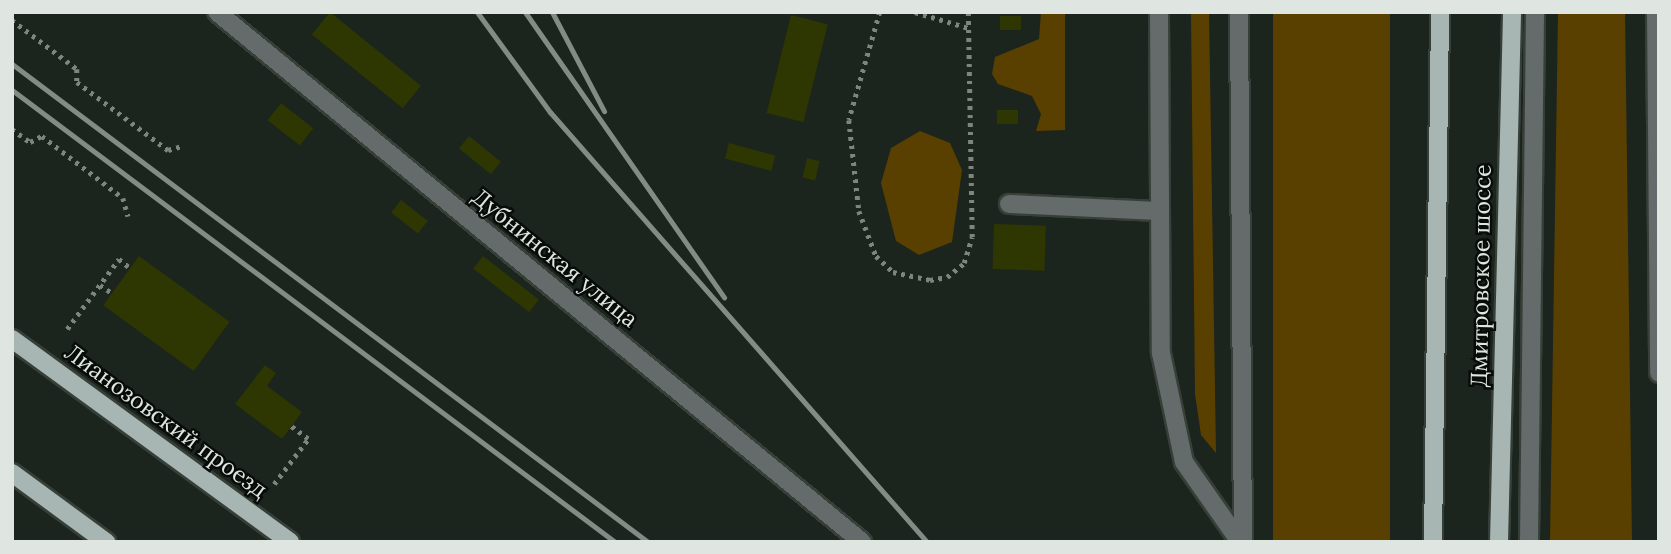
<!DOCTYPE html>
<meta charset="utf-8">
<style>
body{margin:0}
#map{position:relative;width:1671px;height:554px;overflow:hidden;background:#1b241d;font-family:Lora,serif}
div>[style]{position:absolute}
.green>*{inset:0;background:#594000;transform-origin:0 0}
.building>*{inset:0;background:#2e3602;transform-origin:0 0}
.path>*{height:4.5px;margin-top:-2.25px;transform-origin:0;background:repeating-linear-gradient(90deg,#7d857f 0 3.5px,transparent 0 8.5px)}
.roads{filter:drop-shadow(2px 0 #363f38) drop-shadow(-2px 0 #363f38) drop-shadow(0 2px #363f38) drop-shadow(0 -2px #363f38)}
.minor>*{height:18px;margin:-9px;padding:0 9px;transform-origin:9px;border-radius:9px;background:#646b6a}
.major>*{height:18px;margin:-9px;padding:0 9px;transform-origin:9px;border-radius:9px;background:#a7b5b3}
.rail>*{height:5px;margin:-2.5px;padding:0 2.5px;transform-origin:2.5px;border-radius:2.5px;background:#838b85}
span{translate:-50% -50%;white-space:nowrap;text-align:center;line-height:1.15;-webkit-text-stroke:5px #080c09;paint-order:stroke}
.street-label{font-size:23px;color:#dfe5e0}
.frame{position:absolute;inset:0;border:14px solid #dfe5e0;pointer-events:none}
</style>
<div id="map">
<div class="green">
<div style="clip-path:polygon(1041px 12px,1065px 12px,1065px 130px,1036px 131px,1041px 114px,1032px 96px,998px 84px,992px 74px,995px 57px,1039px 39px)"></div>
<div style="clip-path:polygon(1191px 12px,1209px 12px,1216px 453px,1201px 435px,1195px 394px)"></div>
<div style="left:1273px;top:12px;width:117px;height:530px"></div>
<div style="clip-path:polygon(1558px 12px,1625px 12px,1632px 542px,1550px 542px)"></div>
<div style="clip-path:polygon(920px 131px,950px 143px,962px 170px,952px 242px,919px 255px,896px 241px,881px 183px,891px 148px)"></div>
</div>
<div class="building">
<div style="left:330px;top:12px;width:117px;height:29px;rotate:39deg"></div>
<div style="left:791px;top:15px;width:38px;height:101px;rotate:14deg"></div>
<div style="left:1000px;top:16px;width:21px;height:14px"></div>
<div style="left:281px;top:103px;width:41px;height:22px;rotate:38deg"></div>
<div style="left:997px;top:110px;width:21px;height:14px"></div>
<div style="left:469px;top:136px;width:41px;height:16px;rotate:39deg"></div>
<div style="left:729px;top:143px;width:48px;height:16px;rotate:15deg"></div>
<div style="left:807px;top:158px;width:13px;height:20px;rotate:13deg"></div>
<div style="left:401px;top:200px;width:34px;height:16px;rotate:38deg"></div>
<div style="left:994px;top:224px;width:52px;height:45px;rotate:2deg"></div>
<div style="left:139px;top:256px;width:112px;height:61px;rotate:36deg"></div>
<div style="left:483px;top:256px;width:71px;height:16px;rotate:38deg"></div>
<div style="clip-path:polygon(265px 365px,276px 373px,267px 386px,302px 412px,282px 439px,235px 404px)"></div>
</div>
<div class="path">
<div style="left:880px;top:12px;width:112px;rotate:106deg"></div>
<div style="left:849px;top:120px;width:92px;rotate:83.7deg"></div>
<div style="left:859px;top:211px;width:48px;rotate:69.3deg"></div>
<div style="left:876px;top:256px;width:23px;rotate:43deg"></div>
<div style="left:893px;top:272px;width:38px;rotate:12deg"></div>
<div style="left:930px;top:280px;width:17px;rotate:-10deg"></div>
<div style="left:947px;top:277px;width:22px;rotate:-39deg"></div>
<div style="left:964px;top:263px;width:27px;rotate:-73deg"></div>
<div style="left:972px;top:237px;width:225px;rotate:-91deg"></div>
<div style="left:915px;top:12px;width:59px;rotate:16.6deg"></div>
<div style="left:12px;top:20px;width:81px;rotate:37deg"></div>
<div style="left:77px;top:69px;width:13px;rotate:90deg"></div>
<div style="left:77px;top:82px;width:114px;rotate:36.8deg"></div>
<div style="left:168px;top:150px;width:15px;rotate:-16deg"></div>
<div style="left:12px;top:129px;width:22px;rotate:36deg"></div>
<div style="left:30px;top:142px;width:13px;rotate:-27deg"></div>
<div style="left:42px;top:136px;width:102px;rotate:37.4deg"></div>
<div style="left:123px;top:198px;width:19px;rotate:74deg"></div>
<div style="left:100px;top:285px;width:14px;rotate:34deg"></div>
<div style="left:67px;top:329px;width:87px;rotate:-53.4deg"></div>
<div style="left:119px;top:259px;width:14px;rotate:39deg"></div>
<div style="left:274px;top:484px;width:56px;rotate:-52.9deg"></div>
<div style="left:308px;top:439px;width:21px;rotate:-143deg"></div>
</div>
<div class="roads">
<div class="minor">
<div style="left:217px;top:12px;width:835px;rotate:39.41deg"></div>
<div style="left:1159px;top:12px;width:341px;rotate:89.7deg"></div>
<div style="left:1161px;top:353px;width:111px;rotate:78.1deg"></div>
<div style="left:1184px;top:462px;width:98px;rotate:55deg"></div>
<div style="left:1239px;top:12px;width:530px;rotate:89.57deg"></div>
<div style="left:1656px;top:12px;width:361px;rotate:89.5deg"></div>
<div style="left:1009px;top:204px;width:150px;rotate:2.7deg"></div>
<div style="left:1529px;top:542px;width:530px;rotate:-89.35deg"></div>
</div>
<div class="major">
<div style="left:12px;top:339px;width:344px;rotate:36.1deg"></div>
<div style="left:12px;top:473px;width:117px;rotate:36.3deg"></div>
<div style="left:1433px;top:542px;width:530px;rotate:-89.24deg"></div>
<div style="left:1499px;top:542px;width:530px;rotate:-88.59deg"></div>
</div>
</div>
<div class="rail">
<div style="left:477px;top:12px;width:124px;rotate:53.9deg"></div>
<div style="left:550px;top:112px;width:572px;rotate:48.76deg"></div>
<div style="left:525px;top:12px;width:348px;rotate:55.1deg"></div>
<div style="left:552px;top:12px;width:112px;rotate:62.3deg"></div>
<div style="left:12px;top:64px;width:796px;rotate:36.93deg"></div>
<div style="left:12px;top:90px;width:754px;rotate:36.85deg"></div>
</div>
<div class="street-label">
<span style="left:555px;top:258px;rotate:39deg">Дубнинская улица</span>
<span style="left:1481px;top:276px;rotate:-89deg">Дмитровское шоссе</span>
<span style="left:166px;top:421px;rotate:36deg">Лианозовский проезд</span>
</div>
<div class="frame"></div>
</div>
